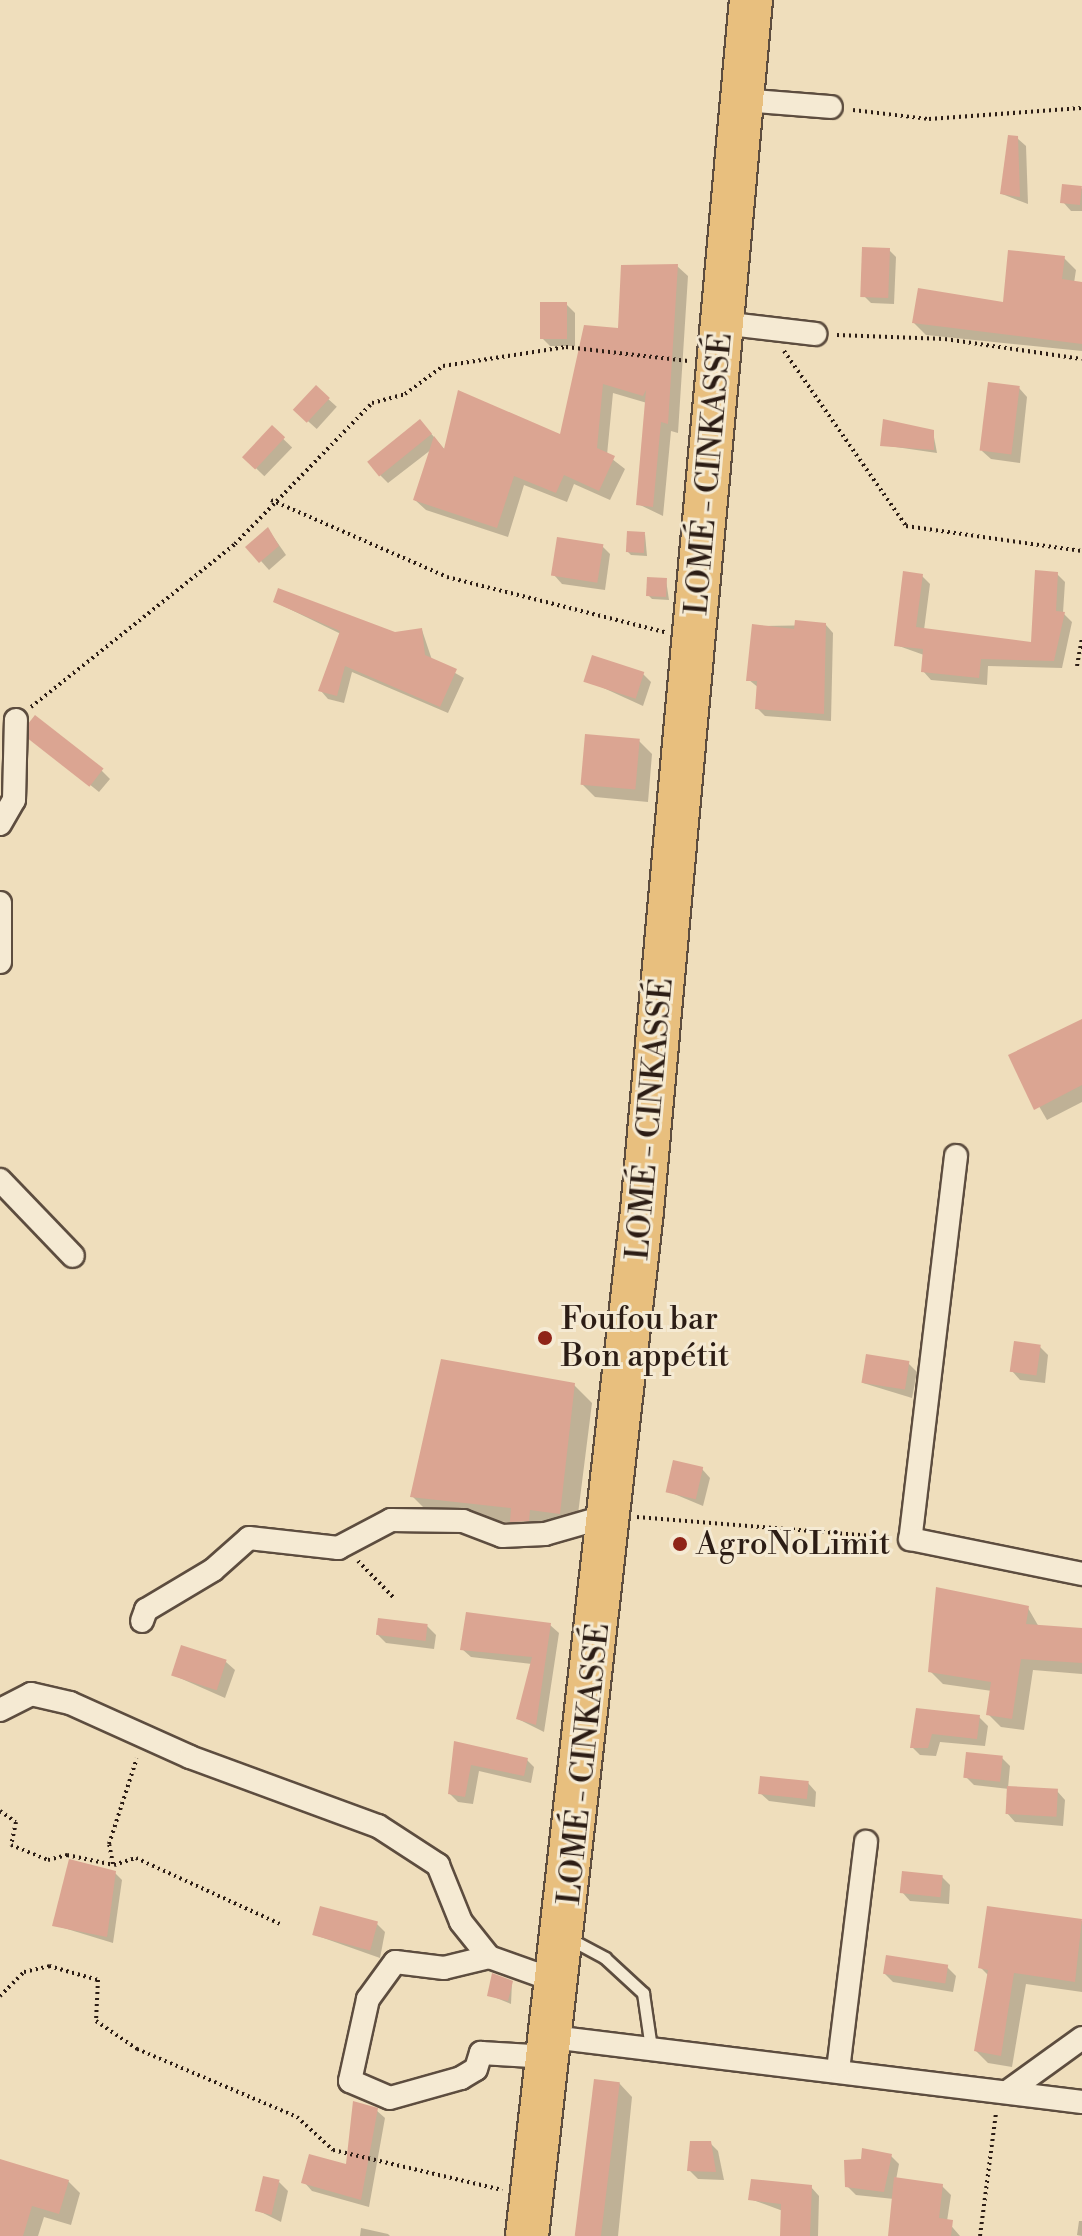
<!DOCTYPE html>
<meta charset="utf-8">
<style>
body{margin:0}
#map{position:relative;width:1082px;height:2236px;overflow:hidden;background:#efdebc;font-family:"Libre Bodoni",serif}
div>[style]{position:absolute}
.shadow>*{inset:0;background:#0003;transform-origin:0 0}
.building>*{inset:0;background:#dba592;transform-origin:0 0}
.path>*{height:4px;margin-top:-2px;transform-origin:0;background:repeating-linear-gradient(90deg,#2c1d15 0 2px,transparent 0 6px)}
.roads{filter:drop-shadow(2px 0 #5d4d3f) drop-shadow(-2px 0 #5d4d3f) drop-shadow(0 2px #5d4d3f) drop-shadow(0 -2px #5d4d3f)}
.lane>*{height:11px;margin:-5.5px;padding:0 5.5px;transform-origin:5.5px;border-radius:5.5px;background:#f5ead3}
.street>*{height:22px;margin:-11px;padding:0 11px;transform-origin:11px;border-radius:11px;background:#f5ead3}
.highway>*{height:42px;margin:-21px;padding:0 21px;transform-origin:21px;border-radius:21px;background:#e8bf7e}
.dots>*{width:22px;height:22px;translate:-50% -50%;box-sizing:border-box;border:4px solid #f5ead3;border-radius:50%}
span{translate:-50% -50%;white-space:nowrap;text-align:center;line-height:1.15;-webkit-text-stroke:6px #f5ead3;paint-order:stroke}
.street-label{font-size:32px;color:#2c1d15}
.poi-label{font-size:32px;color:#2c1d15}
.left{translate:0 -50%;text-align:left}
</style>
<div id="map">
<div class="shadow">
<div style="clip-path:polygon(1017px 138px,1026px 146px,1028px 204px,1002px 194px)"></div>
<div style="clip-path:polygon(1082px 188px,1082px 211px,1071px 211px,1063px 202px)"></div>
<div style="clip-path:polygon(889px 250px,896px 257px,894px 304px,871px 303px,864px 296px)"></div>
<div style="clip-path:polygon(1064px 258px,1076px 270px,1074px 283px,1082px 284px,1082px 351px,926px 335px,914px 323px,1005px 304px)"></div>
<div style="clip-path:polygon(677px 266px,688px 276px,678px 433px,671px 431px,663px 516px,638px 504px,647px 403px,613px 393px,607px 455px,625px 469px,610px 500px,574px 484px,567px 502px,524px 485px,508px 537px,426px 510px,415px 500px,432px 449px,388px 483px,380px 475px,428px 430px,446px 451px,561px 437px,620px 330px)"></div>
<div style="clip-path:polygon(566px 304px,575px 313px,575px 346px,550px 346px,542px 338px)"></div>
<div style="left:316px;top:388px;width:28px;height:30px;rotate:42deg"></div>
<div style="clip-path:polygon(1019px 388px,1027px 397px,1020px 463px,991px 459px,982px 451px)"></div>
<div style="left:272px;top:428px;width:28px;height:40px;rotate:44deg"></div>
<div style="clip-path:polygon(933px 432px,937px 453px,882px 445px)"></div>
<div style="clip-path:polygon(268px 529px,286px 555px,269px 570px,261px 561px)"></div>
<div style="clip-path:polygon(645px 534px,647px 556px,631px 555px,627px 551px)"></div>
<div style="clip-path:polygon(602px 546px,610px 554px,605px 590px,562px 584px,554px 575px)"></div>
<div style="clip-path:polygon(1057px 574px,1065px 582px,1063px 613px,1072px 622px,1062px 668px,988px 666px,987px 685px,931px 680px,923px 671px,924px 655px,896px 645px,922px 576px,930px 584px,924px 630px,1033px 644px)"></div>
<div style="clip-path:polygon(666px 580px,669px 600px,652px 599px,648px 595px)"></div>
<div style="clip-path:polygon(275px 602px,395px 634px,422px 630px,432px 660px,464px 678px,448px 713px,352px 672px,344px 703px,328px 699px,321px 691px,341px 634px)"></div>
<div style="clip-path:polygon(826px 625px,833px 633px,831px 721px,765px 716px,757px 708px,759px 688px,749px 680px,754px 626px)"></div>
<div style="clip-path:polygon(643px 674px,651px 682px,643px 706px,586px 680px)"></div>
<div style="clip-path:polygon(639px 741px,652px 754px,648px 802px,595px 797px,582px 784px)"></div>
<div style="clip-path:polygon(41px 745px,101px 770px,110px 779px,99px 792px)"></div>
<div style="clip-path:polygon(1082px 1021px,1082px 1102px,1047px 1120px,1010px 1056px)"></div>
<div style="clip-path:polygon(1040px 1347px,1048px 1355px,1045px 1383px,1020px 1380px,1012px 1371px)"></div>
<div style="clip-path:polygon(908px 1363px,917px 1372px,912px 1398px,863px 1383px)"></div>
<div style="clip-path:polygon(574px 1385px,592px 1403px,576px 1530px,529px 1538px,514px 1523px,429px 1513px,412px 1496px)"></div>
<div style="clip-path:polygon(702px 1469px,710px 1478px,703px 1506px,667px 1491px)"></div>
<div style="clip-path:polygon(1028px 1608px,1039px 1627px,1082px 1630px,1082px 1674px,1033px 1670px,1024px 1730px,1001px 1727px,988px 1714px,992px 1691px,943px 1684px,930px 1671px)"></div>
<div style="clip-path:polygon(550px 1625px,559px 1633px,544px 1732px,518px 1719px,532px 1664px,471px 1657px,462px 1649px)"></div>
<div style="clip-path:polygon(427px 1626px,436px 1635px,434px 1649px,386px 1643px,378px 1635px)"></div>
<div style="clip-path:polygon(226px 1662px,235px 1670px,225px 1698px,173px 1675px)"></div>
<div style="clip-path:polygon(918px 1710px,979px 1717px,988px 1726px,985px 1746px,940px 1742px,936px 1756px,920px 1755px,912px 1747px)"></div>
<div style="clip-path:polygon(456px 1744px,527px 1760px,534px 1767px,531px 1783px,479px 1771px,473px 1804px,458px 1802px,450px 1794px)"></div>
<div style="clip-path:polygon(1002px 1758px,1010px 1766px,1008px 1788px,1057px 1791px,1065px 1800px,1063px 1826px,1015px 1822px,1007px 1813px,1009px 1789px,974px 1785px,966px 1777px)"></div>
<div style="clip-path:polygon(808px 1783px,816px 1792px,815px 1807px,769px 1801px,760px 1793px)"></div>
<div style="clip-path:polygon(114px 1872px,122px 1880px,113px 1943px,54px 1925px)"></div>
<div style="clip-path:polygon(942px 1877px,950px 1885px,949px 1904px,910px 1901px,902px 1892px)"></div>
<div style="clip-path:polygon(989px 1908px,1082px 1921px,1082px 1992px,1026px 1984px,1012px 2067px,988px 2063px,976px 2051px,989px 1976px,981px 1968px)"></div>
<div style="clip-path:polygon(377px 1924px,385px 1932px,380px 1958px,315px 1935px)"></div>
<div style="clip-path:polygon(947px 1967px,956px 1976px,953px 1992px,893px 1982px,885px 1974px)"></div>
<div style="clip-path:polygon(512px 1982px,511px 2004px,489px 1995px)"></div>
<div style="clip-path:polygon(619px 2083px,632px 2097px,618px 2236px,581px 2236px)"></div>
<div style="clip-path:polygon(376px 2110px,385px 2118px,369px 2207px,312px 2191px,304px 2182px,347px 2167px)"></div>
<div style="clip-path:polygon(710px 2143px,718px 2151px,724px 2180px,698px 2179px,689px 2170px)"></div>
<div style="clip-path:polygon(891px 2156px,899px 2164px,896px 2180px,942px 2186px,951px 2195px,947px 2221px,960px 2236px,890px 2236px,894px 2199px,856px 2195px,847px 2186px,863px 2160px)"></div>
<div style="clip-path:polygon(0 2161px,68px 2181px,80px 2193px,71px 2225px,44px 2217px,38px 2236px,0 2236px)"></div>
<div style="clip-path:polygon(279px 2182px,288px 2191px,281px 2222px,257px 2210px)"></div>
<div style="clip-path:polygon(811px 2187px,819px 2196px,818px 2236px,782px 2236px,783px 2211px,750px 2199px)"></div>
<div style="clip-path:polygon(1079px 2221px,1082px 2221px,1082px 2236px,1077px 2235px)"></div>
<div style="clip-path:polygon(361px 2228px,388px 2234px,390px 2236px,360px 2236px)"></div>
</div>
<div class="building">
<div style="clip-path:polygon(1008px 135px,1018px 136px,1020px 197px,1000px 194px)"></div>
<div style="left:1062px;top:184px;width:20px;height:19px;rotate:6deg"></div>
<div style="left:862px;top:247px;width:28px;height:50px;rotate:2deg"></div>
<div style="clip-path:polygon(1008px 250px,1065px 256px,1062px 279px,1082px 282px,1082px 344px,912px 323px,918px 288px,1003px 302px)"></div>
<div style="clip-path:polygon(678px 264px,668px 424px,661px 422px,653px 507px,636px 505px,646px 390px,643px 396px,603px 384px,597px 448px,615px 456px,599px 491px,564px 475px,556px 493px,514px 476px,497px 528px,413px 500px,434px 436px,444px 449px,458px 390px,560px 434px,584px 325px,618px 328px,621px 265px)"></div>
<div style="left:540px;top:302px;width:27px;height:37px"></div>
<div style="left:988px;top:382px;width:32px;height:69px;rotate:7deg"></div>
<div style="left:316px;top:385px;width:19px;height:34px;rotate:43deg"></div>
<div style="left:420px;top:419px;width:19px;height:68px;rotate:51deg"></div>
<div style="clip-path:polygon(883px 419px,934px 430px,934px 450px,880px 446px)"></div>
<div style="left:272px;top:425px;width:18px;height:44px;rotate:43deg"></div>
<div style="clip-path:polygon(268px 527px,279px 546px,259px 563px,245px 547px)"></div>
<div style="left:627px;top:531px;width:18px;height:21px;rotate:3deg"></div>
<div style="left:557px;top:537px;width:47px;height:39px;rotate:9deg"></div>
<div style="clip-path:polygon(1035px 570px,1058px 572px,1056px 611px,1065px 612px,1054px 661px,981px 659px,979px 678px,921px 672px,923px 649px,894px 646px,903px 571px,923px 574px,916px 627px,1031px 642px)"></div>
<div style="left:647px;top:577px;width:20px;height:19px;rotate:3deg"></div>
<div style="clip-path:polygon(278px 588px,395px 632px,422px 628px,425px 655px,457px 669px,440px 707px,345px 666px,337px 696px,318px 691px,340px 631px,273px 602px)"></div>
<div style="clip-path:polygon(795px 620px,826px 623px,824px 714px,755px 709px,757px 681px,746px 681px,752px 624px,794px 629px)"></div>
<div style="left:592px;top:655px;width:55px;height:28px;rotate:18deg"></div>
<div style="left:35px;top:715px;width:87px;height:23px;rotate:38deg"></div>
<div style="left:585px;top:734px;width:55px;height:51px;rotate:5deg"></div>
<div style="clip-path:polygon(1082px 1019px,1082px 1085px,1034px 1110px,1008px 1055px)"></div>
<div style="left:1014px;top:1341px;width:27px;height:31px;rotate:8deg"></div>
<div style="left:866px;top:1354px;width:44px;height:29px;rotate:9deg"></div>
<div style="clip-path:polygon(441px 1359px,575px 1383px,560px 1514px,530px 1510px,529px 1521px,510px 1522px,511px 1508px,410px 1497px)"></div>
<div style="left:673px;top:1460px;width:31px;height:33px;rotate:13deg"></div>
<div style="clip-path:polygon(936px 1587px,1029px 1606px,1026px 1624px,1082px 1628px,1082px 1663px,1021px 1659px,1012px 1719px,986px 1715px,991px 1682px,928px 1672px)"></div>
<div style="clip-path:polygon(466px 1612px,551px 1623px,536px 1725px,516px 1719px,532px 1657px,460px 1650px)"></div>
<div style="left:378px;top:1618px;width:50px;height:17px;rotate:7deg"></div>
<div style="left:181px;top:1645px;width:48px;height:32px;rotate:18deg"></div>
<div style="clip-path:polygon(916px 1708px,980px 1715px,977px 1739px,932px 1734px,928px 1748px,910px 1748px)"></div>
<div style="clip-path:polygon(454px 1741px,528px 1758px,524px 1776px,471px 1765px,465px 1797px,448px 1794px)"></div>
<div style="left:966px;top:1752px;width:37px;height:26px;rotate:6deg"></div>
<div style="left:760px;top:1776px;width:49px;height:18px;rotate:6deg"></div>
<div style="left:1007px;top:1786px;width:51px;height:28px;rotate:3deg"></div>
<div style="clip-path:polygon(69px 1859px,116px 1871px,107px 1937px,52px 1926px)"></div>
<div style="left:902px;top:1871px;width:41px;height:22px;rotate:6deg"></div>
<div style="left:320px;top:1906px;width:60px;height:30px;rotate:15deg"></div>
<div style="clip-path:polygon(987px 1906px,1082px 1919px,1075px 1982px,1014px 1973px,1001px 2056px,974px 2051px,988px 1970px,978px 1968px)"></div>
<div style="left:886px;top:1955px;width:63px;height:19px;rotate:9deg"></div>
<div style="clip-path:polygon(492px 1973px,513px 1981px,508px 2001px,487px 1996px)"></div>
<div style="left:594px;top:2079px;width:26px;height:158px;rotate:7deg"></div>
<div style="clip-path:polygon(353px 2101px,378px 2108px,361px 2200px,301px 2183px,309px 2154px,346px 2164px)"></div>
<div style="clip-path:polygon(690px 2141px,711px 2141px,716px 2172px,687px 2171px)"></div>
<div style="clip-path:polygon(862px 2148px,892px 2154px,884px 2192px,845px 2187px,844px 2160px,861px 2159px)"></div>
<div style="clip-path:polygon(0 2159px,69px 2180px,59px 2214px,32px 2206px,23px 2236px,0 2236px)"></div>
<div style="left:263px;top:2176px;width:17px;height:36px;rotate:13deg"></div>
<div style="clip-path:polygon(894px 2177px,943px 2184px,939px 2218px,953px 2220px,951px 2236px,888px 2236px)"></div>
<div style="clip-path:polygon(751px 2179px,812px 2185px,810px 2236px,780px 2236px,781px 2204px,748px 2200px)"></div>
</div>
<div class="path">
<div style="left:853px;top:110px;width:77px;rotate:6.8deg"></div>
<div style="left:929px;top:119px;width:153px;rotate:-4.1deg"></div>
<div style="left:837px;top:335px;width:108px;rotate:2.1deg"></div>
<div style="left:945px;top:339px;width:138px;rotate:8.3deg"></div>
<div style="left:784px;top:351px;width:213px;rotate:55.1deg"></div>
<div style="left:906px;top:526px;width:178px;rotate:8.1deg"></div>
<div style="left:271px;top:500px;width:192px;rotate:23.6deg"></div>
<div style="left:447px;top:577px;width:225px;rotate:14.2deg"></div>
<div style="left:1077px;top:666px;width:28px;rotate:-80deg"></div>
<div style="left:31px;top:707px;width:261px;rotate:-38.6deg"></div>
<div style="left:235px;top:544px;width:197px;rotate:-45.8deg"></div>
<div style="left:372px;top:403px;width:34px;rotate:-15deg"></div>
<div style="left:405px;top:394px;width:47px;rotate:-36.4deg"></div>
<div style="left:443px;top:366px;width:124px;rotate:-8.8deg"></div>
<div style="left:566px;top:347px;width:123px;rotate:6.5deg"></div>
<div style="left:637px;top:1517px;width:252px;rotate:4.6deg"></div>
<div style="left:358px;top:1561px;width:53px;rotate:45.8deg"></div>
<div style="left:0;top:1811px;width:19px;rotate:35deg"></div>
<div style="left:16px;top:1822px;width:24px;rotate:102deg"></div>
<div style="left:11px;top:1845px;width:40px;rotate:22deg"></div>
<div style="left:48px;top:1860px;width:20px;rotate:-15deg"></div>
<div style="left:67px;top:1855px;width:48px;rotate:12deg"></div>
<div style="left:114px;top:1865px;width:23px;rotate:-18deg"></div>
<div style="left:136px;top:1858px;width:158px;rotate:24.6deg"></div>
<div style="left:113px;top:1864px;width:20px;rotate:-101deg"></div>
<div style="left:109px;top:1844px;width:90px;rotate:-72deg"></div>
<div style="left:0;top:1996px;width:34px;rotate:-45deg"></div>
<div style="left:24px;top:1972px;width:26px;rotate:-13deg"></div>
<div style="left:49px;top:1966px;width:51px;rotate:15.9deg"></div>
<div style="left:98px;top:1980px;width:41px;rotate:92.8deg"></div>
<div style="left:96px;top:2021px;width:50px;rotate:34.3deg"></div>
<div style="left:137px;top:2049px;width:174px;rotate:23deg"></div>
<div style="left:297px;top:2117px;width:49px;rotate:42.5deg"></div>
<div style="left:333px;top:2150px;width:174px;rotate:13.3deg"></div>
<div style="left:980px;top:2236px;width:125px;rotate:-82.6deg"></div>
</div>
<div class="roads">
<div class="lane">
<div style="left:570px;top:1939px;width:40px;rotate:28deg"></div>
<div style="left:605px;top:1958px;width:52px;rotate:42.6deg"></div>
<div style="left:643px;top:1993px;width:56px;rotate:81.7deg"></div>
</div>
<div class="street">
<div style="left:742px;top:100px;width:89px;rotate:4.5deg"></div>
<div style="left:722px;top:323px;width:94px;rotate:6.7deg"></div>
<div style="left:0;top:824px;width:28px;rotate:-60deg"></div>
<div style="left:14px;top:800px;width:80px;rotate:-88.6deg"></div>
<div style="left:0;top:903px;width:59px;rotate:90deg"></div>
<div style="left:956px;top:1156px;width:386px;rotate:96.8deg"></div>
<div style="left:910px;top:1539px;width:176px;rotate:11.5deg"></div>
<div style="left:0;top:1180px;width:105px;rotate:46.2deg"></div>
<div style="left:142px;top:1621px;width:12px;rotate:-70deg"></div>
<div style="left:146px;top:1610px;width:78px;rotate:-30.8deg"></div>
<div style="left:213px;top:1570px;width:48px;rotate:-41.6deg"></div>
<div style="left:249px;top:1538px;width:90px;rotate:6.4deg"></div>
<div style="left:338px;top:1548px;width:60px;rotate:-27.8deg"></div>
<div style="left:391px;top:1520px;width:72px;rotate:0.8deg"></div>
<div style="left:463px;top:1521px;width:42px;rotate:21deg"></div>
<div style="left:502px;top:1536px;width:43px;rotate:-2.7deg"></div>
<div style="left:545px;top:1534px;width:69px;rotate:-16.1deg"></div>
<div style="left:0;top:1710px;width:35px;rotate:-27deg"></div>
<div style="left:31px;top:1694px;width:40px;rotate:13deg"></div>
<div style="left:70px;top:1703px;width:132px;rotate:24.2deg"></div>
<div style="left:190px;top:1757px;width:200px;rotate:20.2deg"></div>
<div style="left:378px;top:1826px;width:72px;rotate:33deg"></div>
<div style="left:438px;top:1865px;width:61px;rotate:68deg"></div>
<div style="left:461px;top:1922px;width:45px;rotate:51.3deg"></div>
<div style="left:489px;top:1957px;width:74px;rotate:19.7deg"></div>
<div style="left:489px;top:1957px;width:46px;rotate:166.3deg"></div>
<div style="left:444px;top:1968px;width:49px;rotate:-173deg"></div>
<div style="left:395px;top:1962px;width:46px;rotate:126.1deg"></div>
<div style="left:368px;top:1999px;width:84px;rotate:102.4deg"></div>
<div style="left:350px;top:2081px;width:43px;rotate:23deg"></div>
<div style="left:390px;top:2098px;width:74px;rotate:-15.7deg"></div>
<div style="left:461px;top:2078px;width:17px;rotate:-31deg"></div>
<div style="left:476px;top:2069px;width:17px;rotate:-73deg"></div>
<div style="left:481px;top:2053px;width:68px;rotate:3.4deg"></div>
<div style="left:552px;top:2037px;width:534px;rotate:6.99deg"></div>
<div style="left:838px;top:2070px;width:230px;rotate:-83deg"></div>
<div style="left:1010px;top:2090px;width:89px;rotate:-35.8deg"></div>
</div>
<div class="highway">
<div style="left:527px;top:2236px;width:1031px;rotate:-83.6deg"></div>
<div style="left:642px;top:1211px;width:1216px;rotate:-84.86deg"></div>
</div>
</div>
<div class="dots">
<div style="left:545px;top:1338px;background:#8f2418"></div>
<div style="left:680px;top:1544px;background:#8f2418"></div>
</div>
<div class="street-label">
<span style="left:709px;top:474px;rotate:-85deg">LOMÉ - CINKASSÉ</span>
<span style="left:650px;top:1119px;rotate:-85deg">LOMÉ - CINKASSÉ</span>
<span style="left:584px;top:1764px;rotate:-84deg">LOMÉ - CINKASSÉ</span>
</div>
<div class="poi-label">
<span class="left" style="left:561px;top:1338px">Foufou bar<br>Bon appétit</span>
<span class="left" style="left:696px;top:1544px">AgroNoLimit</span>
</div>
</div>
